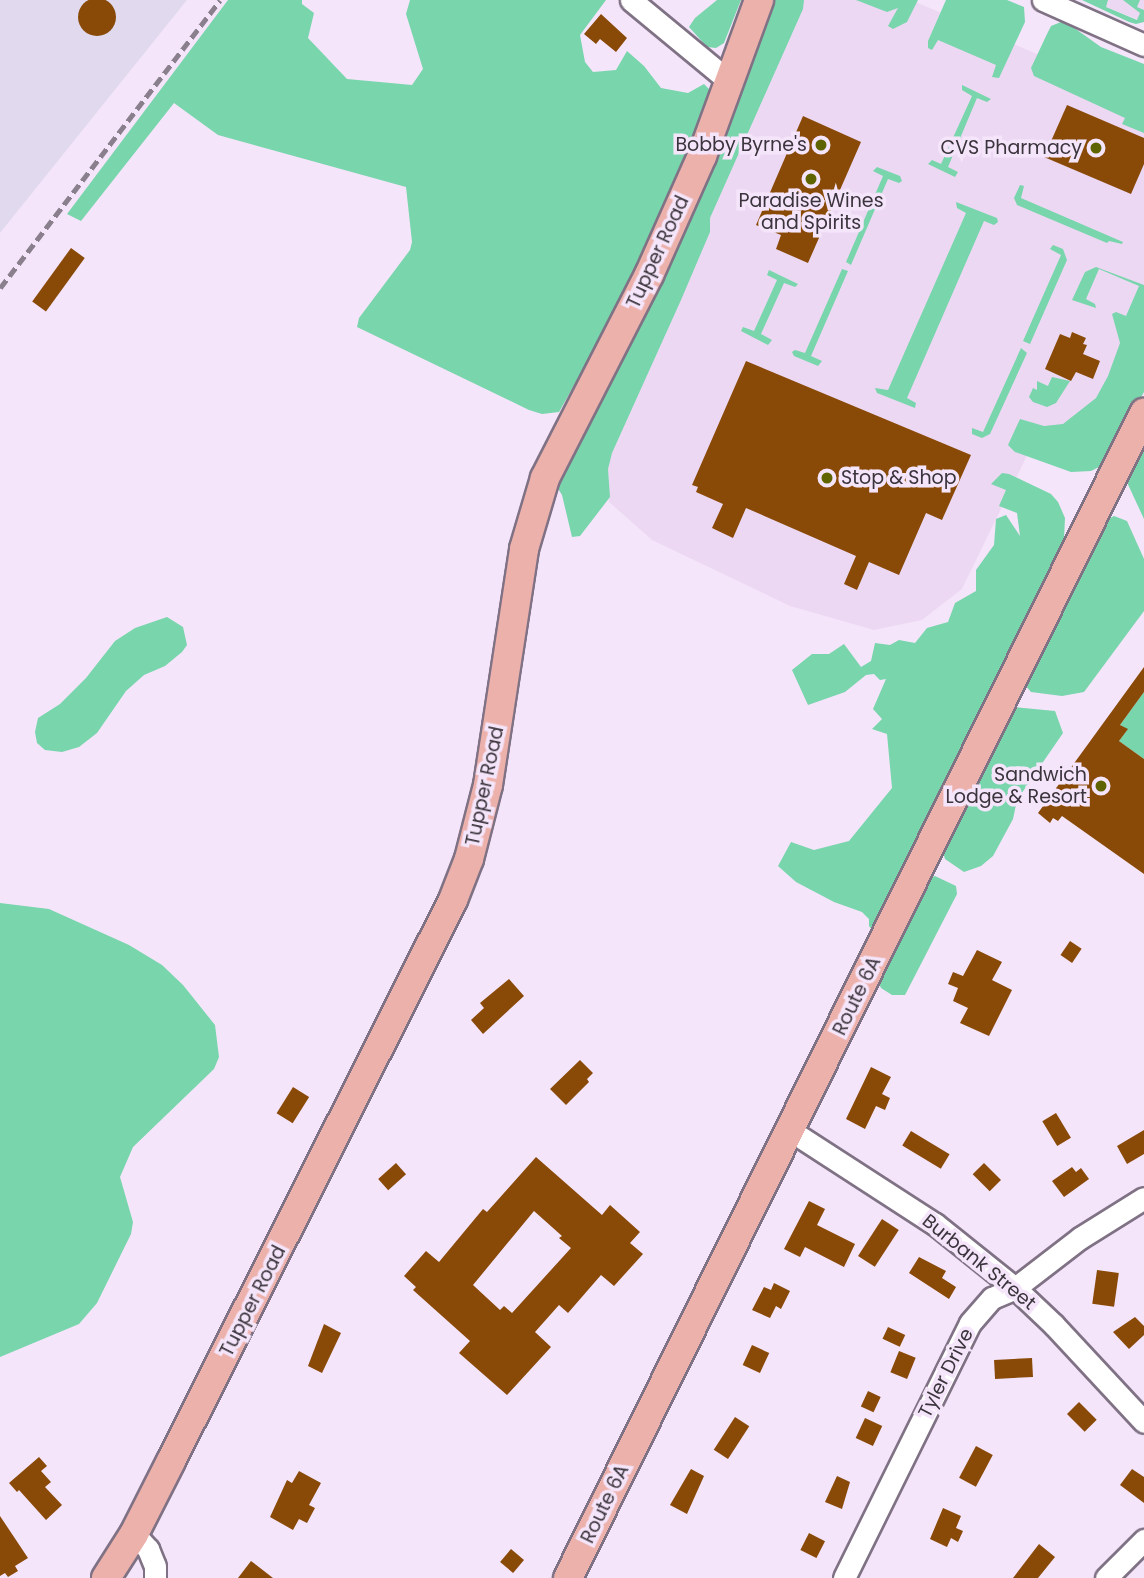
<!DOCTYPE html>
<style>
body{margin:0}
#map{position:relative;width:1144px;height:1578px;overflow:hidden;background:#f5e5fa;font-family:Poppins,sans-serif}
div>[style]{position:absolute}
.built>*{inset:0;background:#edd8f3}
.industrial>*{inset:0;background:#e1daef}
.green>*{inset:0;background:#78d5ac}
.building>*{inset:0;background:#894a08;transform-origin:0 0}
.round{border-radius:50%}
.roads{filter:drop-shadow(2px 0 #807285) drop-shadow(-2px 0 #807285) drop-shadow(0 2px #807285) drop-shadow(0 -2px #807285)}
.minor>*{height:21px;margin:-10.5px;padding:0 10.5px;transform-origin:10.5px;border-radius:10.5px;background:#fff}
.major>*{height:28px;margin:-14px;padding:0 14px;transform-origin:14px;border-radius:14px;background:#edb1ac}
.rail>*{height:4.5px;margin-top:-2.25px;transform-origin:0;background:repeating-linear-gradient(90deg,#8a808d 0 10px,transparent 0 15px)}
.dots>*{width:19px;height:19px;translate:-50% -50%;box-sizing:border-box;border:4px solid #f5e5fa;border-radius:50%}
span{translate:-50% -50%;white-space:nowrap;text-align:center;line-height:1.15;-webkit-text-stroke:7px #f5e5fa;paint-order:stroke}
.poi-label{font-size:19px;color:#3a343c}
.right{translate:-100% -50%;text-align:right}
.left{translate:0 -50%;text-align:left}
.street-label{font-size:19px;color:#3a343c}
</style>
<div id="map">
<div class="built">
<div style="clip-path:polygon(789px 0,911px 0,1144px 100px,1144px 322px,1106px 404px,1075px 427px,1038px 433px,962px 589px,922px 620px,874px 630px,790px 606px,652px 540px,609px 502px,607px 447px)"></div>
<div style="clip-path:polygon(1089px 0,1144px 0,1144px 22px)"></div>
</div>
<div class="industrial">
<div style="clip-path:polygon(0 0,187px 0,0 233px)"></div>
</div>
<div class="green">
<div style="clip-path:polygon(228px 0,302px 0,302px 4px,314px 13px,308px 38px,347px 79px,412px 85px,423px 69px,406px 14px,410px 0,606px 0,580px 35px,585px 62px,593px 72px,616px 70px,627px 51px,644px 66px,661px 88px,688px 93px,704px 84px,710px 90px,687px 157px,624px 297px,559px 412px,542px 414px,529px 410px,357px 327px,359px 318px,410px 250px,412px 242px,406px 187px,218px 135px,174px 103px,81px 221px,67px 214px)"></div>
<div style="clip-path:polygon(717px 0,741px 0,724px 43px,716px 48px,707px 47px,689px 27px,695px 18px)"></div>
<div style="clip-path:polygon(768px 0,804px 0,803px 9px,710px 218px,710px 232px,681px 300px,612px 453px,608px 469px,610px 497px,580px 536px,572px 537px,562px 495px,554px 482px)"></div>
<div style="clip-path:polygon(856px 0,918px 0,907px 22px,893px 29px,888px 26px,898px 8px,887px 12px)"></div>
<div style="clip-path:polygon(946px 0,1007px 0,1024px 7px,1025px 22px,999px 78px,992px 77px,996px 65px,938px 40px,932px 50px,928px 48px,928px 41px)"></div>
<div style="clip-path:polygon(1082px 0,1108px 0,1106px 7px,1137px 20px,1140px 13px,1123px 0,1140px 0,1137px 7px,1144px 10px,1144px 22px,1136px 24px,1129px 22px)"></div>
<div style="clip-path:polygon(1061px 22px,1070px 25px,1101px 47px,1144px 64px,1144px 133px,1122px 124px,1125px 118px,1034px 76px,1031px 68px,1047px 34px,1051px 26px)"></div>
<div style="clip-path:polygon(962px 85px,991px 99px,987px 102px,977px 98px,948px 167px,958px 172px,955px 177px,928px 164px,932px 160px,941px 164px,972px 96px,962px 90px)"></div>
<div style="clip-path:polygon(877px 167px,900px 176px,902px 181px,899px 183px,888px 179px,851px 265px,846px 262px,883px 176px,873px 171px)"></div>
<div style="clip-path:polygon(1020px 185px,1024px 186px,1021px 198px,1123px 242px,1122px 244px,1109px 241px,1107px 243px,1017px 205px,1014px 198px)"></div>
<div style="clip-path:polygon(956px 202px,997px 218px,998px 222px,994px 225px,984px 221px,907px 398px,916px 403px,915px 408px,877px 393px,875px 388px,888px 390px,966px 213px,957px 208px)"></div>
<div style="clip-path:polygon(1053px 245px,1063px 249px,1067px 260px,1030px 344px,1023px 341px,1061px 255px,1050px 249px)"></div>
<div style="clip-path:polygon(1096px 267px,1144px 285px,1144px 392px,1105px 464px,1091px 471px,1071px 472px,1015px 452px,1008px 445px,1020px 419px,1044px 426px,1063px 424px,1096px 398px,1108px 376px,1120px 343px,1112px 314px,1116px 312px,1126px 316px,1139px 286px,1099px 269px,1086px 299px,1095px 304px,1096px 308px,1072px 300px,1085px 272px)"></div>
<div style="clip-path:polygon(842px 269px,848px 271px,811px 356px,822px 361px,818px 366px,794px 356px,792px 352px,795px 350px,805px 353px)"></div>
<div style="clip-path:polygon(769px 270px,798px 284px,795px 287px,784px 283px,761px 334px,772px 340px,768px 345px,741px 331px,743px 327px,754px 331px,777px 280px,767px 275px)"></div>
<div style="clip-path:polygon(1021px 348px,1027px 353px,990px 434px,982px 438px,972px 434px,972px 428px,983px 432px)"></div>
<div style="clip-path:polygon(1052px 377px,1070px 381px,1056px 403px,1047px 407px,1033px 402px,1029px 397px,1033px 388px,1037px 390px,1037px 381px,1048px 386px)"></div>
<div style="clip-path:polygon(1144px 446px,1144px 519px,1125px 478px,1140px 448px)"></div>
<div style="clip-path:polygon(1002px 473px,1009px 474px,1051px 494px,1058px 502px,1065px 518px,1064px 539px,1054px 565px,873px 931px,869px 926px,869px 919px,862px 912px,834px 902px,796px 882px,778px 866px,791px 842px,814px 850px,849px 841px,892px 788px,887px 734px,872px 729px,882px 719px,873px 709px,886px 679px,880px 680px,874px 674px,866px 675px,845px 692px,808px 705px,792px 670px,812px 654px,829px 654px,844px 644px,861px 667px,871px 661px,875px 643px,890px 645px,899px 640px,915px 643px,927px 628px,948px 622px,955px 603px,976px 591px,976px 570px,994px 545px,996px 519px,1006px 515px,1020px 536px,1017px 513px,999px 506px,1006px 490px,991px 484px)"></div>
<div style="clip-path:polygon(1114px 516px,1127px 521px,1144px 559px,1144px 611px,1084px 692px,1062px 696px,1031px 692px,1025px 685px,1105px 521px)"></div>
<div style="clip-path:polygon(167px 617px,183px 627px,187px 645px,182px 652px,165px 666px,144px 675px,126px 691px,97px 733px,79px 747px,62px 752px,45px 750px,37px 743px,35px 732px,38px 718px,60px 704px,86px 678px,115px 641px,135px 628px)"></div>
<div style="clip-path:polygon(1144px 692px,1144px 759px,1119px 741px,1127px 730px,1120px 725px)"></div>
<div style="clip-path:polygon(1014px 707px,1055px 711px,1063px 733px,1017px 800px,1013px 819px,993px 856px,981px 866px,964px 872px,945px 859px,941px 845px)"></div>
<div style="clip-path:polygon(935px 876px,956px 886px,957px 894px,905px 995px,892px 995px,881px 988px,878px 981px,927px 879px)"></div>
<div style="clip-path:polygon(0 903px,49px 909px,129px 945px,162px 965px,183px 985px,215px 1025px,219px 1057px,214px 1069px,133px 1147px,120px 1177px,133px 1222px,131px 1234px,97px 1303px,79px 1324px,0 1357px)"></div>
</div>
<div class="building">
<div class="round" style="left:78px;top:-2px;width:38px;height:38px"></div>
<div style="clip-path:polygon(601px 14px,627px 38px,616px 52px,600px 39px,596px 44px,584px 34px)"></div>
<div style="clip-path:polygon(1067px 105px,1144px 138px,1144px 164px,1131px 194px,1044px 157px)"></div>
<div style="clip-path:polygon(803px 116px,861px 142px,808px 263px,776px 249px,781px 235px,756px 225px)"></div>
<div style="left:71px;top:248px;width:17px;height:66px;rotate:36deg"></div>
<div style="clip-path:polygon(1072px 332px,1086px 338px,1083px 344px,1087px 345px,1083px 354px,1100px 361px,1093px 379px,1076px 372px,1071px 381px,1045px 369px,1060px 334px,1070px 338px)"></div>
<div style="clip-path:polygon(746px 361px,971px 455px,942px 520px,926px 513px,899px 575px,869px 562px,857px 590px,844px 584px,856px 556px,746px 508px,733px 538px,712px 528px,723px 504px,696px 492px,698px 487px,692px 485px)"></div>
<div style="clip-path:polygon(1144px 667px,1144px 692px,1120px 725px,1128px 729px,1119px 741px,1144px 759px,1144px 874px,1062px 816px,1058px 821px,1053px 818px,1050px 823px,1038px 813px)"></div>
<div style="left:1070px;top:941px;width:14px;height:17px;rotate:34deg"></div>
<div style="clip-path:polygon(977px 950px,1002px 962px,992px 980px,1012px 990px,989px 1036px,960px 1023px,968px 1008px,953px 1001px,958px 988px,948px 984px,953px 972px,963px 976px)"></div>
<div style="clip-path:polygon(509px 979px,524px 996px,483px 1034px,471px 1020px,484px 1008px,480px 1003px)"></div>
<div style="clip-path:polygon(580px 1060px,593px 1073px,587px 1079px,589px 1082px,566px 1105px,550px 1089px)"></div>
<div style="clip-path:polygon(871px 1067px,891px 1077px,882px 1094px,890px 1098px,885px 1110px,876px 1106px,865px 1129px,846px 1119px)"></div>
<div style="left:293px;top:1087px;width:19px;height:31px;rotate:32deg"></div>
<div style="left:1056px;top:1113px;width:29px;height:16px;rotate:59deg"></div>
<div style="clip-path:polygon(1144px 1130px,1144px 1154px,1127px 1164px,1117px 1146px)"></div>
<div style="left:911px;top:1131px;width:45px;height:17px;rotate:31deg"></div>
<div style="clip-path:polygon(evenodd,536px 1157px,602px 1215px,610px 1205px,640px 1232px,630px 1243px,643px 1254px,614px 1286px,601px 1275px,568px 1313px,559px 1305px,535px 1332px,551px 1347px,507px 1395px,459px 1353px,470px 1341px,413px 1290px,416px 1287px,404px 1276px,426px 1251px,439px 1262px,483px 1209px,487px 1212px,536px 1157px,534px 1211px,562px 1236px,559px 1238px,571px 1248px,512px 1313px,504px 1306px,500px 1310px,473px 1285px,534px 1211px)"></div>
<div style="left:396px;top:1163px;width:15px;height:24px;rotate:48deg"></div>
<div style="left:984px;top:1163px;width:24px;height:16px;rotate:45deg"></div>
<div style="clip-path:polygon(1072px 1167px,1076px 1172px,1081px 1168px,1089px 1179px,1064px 1197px,1052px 1181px)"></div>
<div style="clip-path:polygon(809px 1201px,825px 1209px,817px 1225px,855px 1244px,844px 1267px,805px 1247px,800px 1257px,784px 1249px)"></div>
<div style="left:882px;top:1219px;width:20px;height:44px;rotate:33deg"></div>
<div style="clip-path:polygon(919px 1257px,946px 1271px,942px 1278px,956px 1287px,949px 1299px,909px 1273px)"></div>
<div style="left:1097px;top:1270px;width:22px;height:34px;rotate:8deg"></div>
<div style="clip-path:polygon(774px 1283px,790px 1291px,781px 1309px,776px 1306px,770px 1318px,752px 1310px,764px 1287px,771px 1290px)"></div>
<div style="clip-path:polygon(1135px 1317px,1144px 1326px,1144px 1335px,1129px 1349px,1113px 1332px)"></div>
<div style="clip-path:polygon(324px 1324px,341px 1333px,322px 1373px,308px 1366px)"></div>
<div style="left:888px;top:1327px;width:19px;height:13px;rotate:25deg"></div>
<div style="left:752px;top:1345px;width:19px;height:22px;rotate:25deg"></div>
<div style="left:899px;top:1351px;width:18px;height:23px;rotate:22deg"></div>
<div style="left:1032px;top:1358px;width:19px;height:38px;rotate:87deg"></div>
<div style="left:868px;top:1391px;width:14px;height:17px;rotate:25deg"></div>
<div style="left:1079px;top:1402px;width:25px;height:17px;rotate:45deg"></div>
<div style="left:735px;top:1417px;width:17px;height:39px;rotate:33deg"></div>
<div style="left:865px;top:1418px;width:19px;height:22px;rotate:25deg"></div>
<div style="left:976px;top:1446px;width:19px;height:36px;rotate:28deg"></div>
<div style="clip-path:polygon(39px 1457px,47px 1466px,41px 1471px,51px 1482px,45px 1487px,62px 1505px,46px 1520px,19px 1490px,17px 1492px,9px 1483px)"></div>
<div style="clip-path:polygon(691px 1469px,704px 1476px,687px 1514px,670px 1505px)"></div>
<div style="clip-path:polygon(1132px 1469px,1144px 1477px,1144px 1503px,1120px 1485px)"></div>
<div style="clip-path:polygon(299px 1471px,321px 1483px,309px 1505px,315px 1508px,307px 1523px,299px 1519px,293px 1530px,270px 1517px,287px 1480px,292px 1483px)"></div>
<div style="clip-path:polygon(837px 1476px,850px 1482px,842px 1509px,825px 1502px)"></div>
<div style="clip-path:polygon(943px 1508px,961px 1516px,956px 1528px,963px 1531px,958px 1542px,951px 1538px,947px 1547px,930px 1539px)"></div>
<div style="clip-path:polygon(0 1516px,28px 1558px,15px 1566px,18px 1571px,8px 1577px,5px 1573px,0 1576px)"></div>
<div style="left:809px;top:1533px;width:18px;height:19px;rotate:27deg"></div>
<div style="clip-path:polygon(1039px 1544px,1055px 1557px,1038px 1578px,1013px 1578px)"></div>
<div style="left:511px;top:1549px;width:17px;height:17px;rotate:40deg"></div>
<div style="clip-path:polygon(251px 1561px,273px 1578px,238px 1578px)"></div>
</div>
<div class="roads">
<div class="minor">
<div style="left:631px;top:0;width:127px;rotate:39.6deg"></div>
<div style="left:1043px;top:0;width:111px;rotate:24deg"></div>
<div style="left:791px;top:1131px;width:171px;rotate:32.9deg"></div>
<div style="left:935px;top:1224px;width:102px;rotate:38.7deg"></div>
<div style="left:1015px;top:1288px;width:54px;rotate:43.5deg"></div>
<div style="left:1054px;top:1325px;width:132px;rotate:47.1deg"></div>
<div style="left:134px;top:1534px;width:21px;rotate:47deg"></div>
<div style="left:148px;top:1549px;width:18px;rotate:68deg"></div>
<div style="left:155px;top:1566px;width:12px;rotate:90deg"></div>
<div style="left:844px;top:1578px;width:284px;rotate:-63.7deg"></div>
<div style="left:970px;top:1323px;width:33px;rotate:-49deg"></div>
<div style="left:992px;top:1298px;width:25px;rotate:-23deg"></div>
<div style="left:1015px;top:1288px;width:82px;rotate:-37.6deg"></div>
<div style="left:1080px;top:1238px;width:75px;rotate:-32deg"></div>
<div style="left:1106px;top:1578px;width:54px;rotate:-45deg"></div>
</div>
<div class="major">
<div style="left:106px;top:1578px;width:52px;rotate:-57.5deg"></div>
<div style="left:134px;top:1534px;width:82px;rotate:-63.1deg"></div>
<div style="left:171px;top:1461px;width:628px;rotate:-63.31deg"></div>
<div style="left:453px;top:900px;width:44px;rotate:-68.7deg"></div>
<div style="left:469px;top:859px;width:76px;rotate:-75.6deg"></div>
<div style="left:488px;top:785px;width:239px;rotate:-81.3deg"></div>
<div style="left:524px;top:549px;width:74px;rotate:-73.5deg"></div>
<div style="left:545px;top:478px;width:228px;rotate:-62.9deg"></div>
<div style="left:649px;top:275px;width:130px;rotate:-66deg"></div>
<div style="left:702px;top:156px;width:166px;rotate:-69.9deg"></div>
<div style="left:568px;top:1578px;width:1300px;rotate:-63.69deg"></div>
</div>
</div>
<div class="rail">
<div style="left:0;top:288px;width:362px;rotate:-52.6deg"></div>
</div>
<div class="dots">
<div style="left:821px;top:145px;background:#606400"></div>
<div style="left:1096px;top:148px;background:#606400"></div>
<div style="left:811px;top:179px;background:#606400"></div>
<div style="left:827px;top:478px;background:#606400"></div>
<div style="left:1101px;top:786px;background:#606400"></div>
</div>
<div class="poi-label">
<span class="right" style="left:807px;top:145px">Bobby Byrne's</span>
<span class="right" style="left:1082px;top:148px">CVS Pharmacy</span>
<span style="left:811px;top:212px">Paradise Wines<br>and Spirits</span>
<span class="left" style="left:841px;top:478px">Stop &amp; Shop</span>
<span class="right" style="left:1087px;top:786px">Sandwich<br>Lodge &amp; Resort</span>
</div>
<div class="street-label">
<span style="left:658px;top:252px;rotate:-65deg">Tupper Road</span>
<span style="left:485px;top:786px;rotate:-78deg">Tupper Road</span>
<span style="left:857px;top:996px;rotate:-64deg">Route 6A</span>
<span style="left:979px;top:1262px;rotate:39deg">Burbank Street</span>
<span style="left:253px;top:1301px;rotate:-63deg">Tupper Road</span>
<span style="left:946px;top:1373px;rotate:-63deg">Tyler Drive</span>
<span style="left:605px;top:1504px;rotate:-64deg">Route 6A</span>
</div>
</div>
